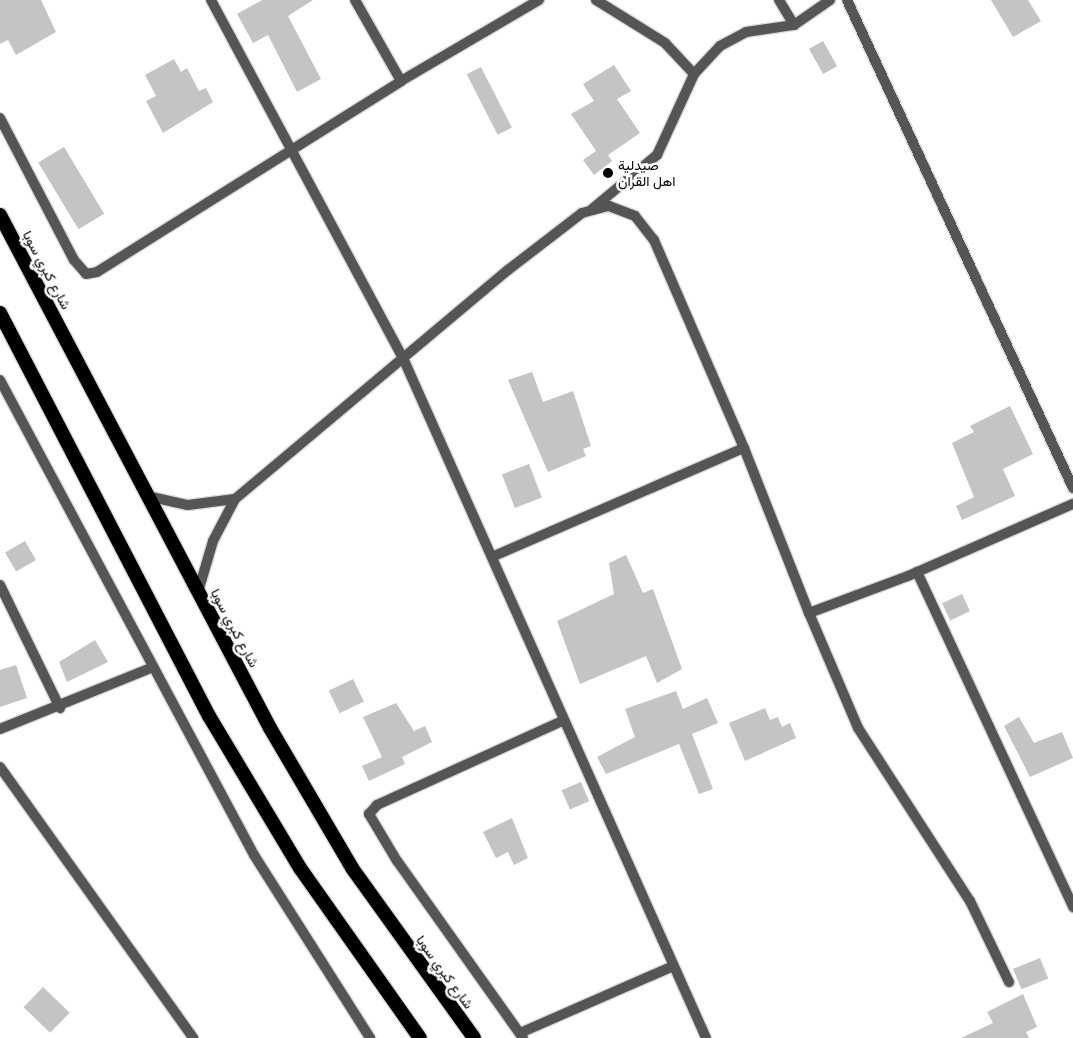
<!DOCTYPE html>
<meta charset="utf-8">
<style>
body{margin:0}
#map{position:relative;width:1073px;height:1038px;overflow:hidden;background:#fff;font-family:Mulish,Vazirmatn,sans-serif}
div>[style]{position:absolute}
.building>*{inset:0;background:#c4c4c4;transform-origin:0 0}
.roads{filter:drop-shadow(1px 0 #dbdbdb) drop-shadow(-1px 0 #dbdbdb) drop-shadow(0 1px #dbdbdb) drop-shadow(0 -1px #dbdbdb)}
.minor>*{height:10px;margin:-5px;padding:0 5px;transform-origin:5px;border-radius:5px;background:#555}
.tertiary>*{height:10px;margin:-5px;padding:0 5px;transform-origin:5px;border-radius:5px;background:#555}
.trunk>*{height:14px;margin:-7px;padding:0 7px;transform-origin:7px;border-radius:7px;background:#000}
.dots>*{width:14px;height:14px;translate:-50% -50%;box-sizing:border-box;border:2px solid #fff;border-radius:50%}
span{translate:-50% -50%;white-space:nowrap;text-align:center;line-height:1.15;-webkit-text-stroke:5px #fff;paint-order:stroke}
.poi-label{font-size:14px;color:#000}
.left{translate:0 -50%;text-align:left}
.street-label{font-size:14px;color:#000}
</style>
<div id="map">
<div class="building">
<div style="clip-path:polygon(0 0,41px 0,56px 32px,16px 55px,8px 40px,0 44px)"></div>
<div style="clip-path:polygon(262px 0,313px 0,288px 16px,321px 79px,297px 92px,268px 35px,253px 43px,237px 14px)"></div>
<div style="clip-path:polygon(991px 0,1028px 0,1041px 21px,1013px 37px)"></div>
<div style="left:823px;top:41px;width:29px;height:16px;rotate:61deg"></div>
<div style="clip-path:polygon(174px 59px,181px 72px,187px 68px,199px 91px,206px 88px,213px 102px,163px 133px,146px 101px,156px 96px,145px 75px)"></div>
<div style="clip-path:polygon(614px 65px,631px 91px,617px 99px,640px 133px,608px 155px,612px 161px,594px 175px,583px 160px,596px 151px,571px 114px,594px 101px,583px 84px)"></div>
<div style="left:481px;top:67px;width:68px;height:16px;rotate:63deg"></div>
<div style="left:64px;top:147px;width:78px;height:30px;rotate:59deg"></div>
<div style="clip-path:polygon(532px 372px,543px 402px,573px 391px,591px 446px,583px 449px,586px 456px,548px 472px,508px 380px)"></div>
<div style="clip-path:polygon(1010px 406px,1033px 454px,1003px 469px,1015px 496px,962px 520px,956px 506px,974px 497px,952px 443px,974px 432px,970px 426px)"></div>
<div style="left:529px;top:464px;width:36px;height:29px;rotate:69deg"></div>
<div style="left:25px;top:541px;width:22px;height:23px;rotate:60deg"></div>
<div style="clip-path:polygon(626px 555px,643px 593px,653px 589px,682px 669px,657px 683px,646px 656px,580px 684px,557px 621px,614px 594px,609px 563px)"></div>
<div style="left:962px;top:594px;width:19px;height:22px;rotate:65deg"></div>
<div style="clip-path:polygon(95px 640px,108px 662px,67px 682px,59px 662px)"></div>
<div style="clip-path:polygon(16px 665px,27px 698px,0 707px,0 670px)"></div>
<div style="left:353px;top:679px;width:25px;height:27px;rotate:64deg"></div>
<div style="clip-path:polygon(676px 691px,683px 709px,707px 698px,718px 723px,692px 734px,713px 789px,699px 794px,679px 744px,606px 774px,597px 757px,635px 737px,625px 709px)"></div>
<div style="clip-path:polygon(396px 703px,414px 731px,425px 726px,432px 742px,402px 757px,405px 764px,369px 781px,362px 766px,382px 757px,363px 717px)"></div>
<div style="clip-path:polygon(765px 708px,770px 720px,778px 717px,782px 727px,790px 723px,796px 738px,745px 761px,729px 723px)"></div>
<div style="clip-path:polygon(1019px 717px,1034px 743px,1062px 732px,1073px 758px,1030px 777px,1004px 726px)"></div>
<div style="left:581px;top:782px;width:21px;height:21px;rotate:67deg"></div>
<div style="clip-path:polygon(512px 818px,528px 858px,514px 865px,508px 852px,496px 858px,483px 832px)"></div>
<div style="left:1040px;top:958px;width:22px;height:29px;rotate:68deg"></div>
<div style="left:43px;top:987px;width:37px;height:28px;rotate:44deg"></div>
<div style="clip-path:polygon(1023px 994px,1037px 1027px,1026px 1032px,1029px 1038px,961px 1038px,993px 1023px,987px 1012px)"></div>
</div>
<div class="roads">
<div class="minor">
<div style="left:211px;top:0;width:406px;rotate:61.8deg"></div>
<div style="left:403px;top:358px;width:744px;rotate:65.98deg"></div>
<div style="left:355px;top:0;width:93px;rotate:60.4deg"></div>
<div style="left:596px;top:0;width:81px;rotate:31.9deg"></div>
<div style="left:665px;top:43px;width:42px;rotate:46.9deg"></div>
<div style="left:779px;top:0;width:29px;rotate:59deg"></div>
<div style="left:847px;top:0;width:538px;rotate:65.15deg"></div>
<div style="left:0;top:118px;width:160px;rotate:62.5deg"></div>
<div style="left:74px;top:260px;width:18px;rotate:49deg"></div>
<div style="left:86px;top:274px;width:11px;rotate:-10deg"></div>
<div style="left:97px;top:272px;width:359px;rotate:-32.1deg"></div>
<div style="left:401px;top:81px;width:160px;rotate:-30.4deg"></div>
<div style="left:592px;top:209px;width:85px;rotate:-39.7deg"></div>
<div style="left:657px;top:155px;width:89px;rotate:-65.4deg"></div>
<div style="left:694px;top:74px;width:38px;rotate:-47deg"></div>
<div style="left:720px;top:46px;width:30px;rotate:-28deg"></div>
<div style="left:746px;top:32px;width:49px;rotate:-8.3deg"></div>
<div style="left:794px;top:25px;width:44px;rotate:-34.8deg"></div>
<div style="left:0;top:380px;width:539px;rotate:61.86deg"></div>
<div style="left:254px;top:855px;width:217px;rotate:57.6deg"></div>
<div style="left:494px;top:556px;width:272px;rotate:-23.4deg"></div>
<div style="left:917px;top:572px;width:370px;rotate:65deg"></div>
<div style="left:0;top:585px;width:137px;rotate:64deg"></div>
<div style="left:809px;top:613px;width:125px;rotate:66.9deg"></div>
<div style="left:858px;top:728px;width:206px;rotate:57.1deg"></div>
<div style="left:970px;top:901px;width:90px;rotate:64.3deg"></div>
<div style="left:0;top:729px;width:163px;rotate:-22deg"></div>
<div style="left:0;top:767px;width:333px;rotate:54.5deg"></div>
<div style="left:520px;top:1033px;width:167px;rotate:-23.6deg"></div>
<div style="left:523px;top:1038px;width:217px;rotate:-125.4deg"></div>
<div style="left:397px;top:861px;width:55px;rotate:-120.8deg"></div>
<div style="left:369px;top:814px;width:12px;rotate:-48deg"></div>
<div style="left:377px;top:805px;width:205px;rotate:-24.4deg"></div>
</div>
<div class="tertiary">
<div style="left:147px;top:496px;width:42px;rotate:12.4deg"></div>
<div style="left:188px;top:505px;width:47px;rotate:-7.3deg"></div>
<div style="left:198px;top:592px;width:53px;rotate:-73.6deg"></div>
<div style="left:213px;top:541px;width:47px;rotate:-62.4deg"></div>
<div style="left:235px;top:499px;width:356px;rotate:-40deg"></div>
<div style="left:508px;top:270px;width:93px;rotate:-37.6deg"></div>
<div style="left:582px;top:213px;width:28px;rotate:-15deg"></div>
<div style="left:609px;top:206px;width:28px;rotate:21deg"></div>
<div style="left:635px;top:216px;width:31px;rotate:52deg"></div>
<div style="left:654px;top:240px;width:227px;rotate:66.6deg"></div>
<div style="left:744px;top:448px;width:177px;rotate:68.5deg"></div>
<div style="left:809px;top:613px;width:106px;rotate:-20.5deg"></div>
<div style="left:908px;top:576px;width:180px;rotate:-23.6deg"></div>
</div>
<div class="trunk">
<div style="left:0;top:215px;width:580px;rotate:62.24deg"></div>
<div style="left:270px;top:728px;width:162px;rotate:59.6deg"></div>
<div style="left:352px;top:868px;width:209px;rotate:54.3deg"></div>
<div style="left:0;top:313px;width:454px;rotate:62.6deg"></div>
<div style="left:209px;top:716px;width:177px;rotate:59.1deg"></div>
<div style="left:300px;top:868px;width:208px;rotate:54.8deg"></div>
</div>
</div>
<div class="dots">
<div style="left:608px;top:173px;background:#000"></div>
</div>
<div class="poi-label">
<span class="left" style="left:618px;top:173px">صيدلية<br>اهل القران</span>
</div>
<div class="street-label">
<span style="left:47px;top:270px;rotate:62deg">شارع كبري سوبا</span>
<span style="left:235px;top:628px;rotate:62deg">شارع كبري سوبا</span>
<span style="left:445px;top:972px;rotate:54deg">شارع كبري سوبا</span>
</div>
</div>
